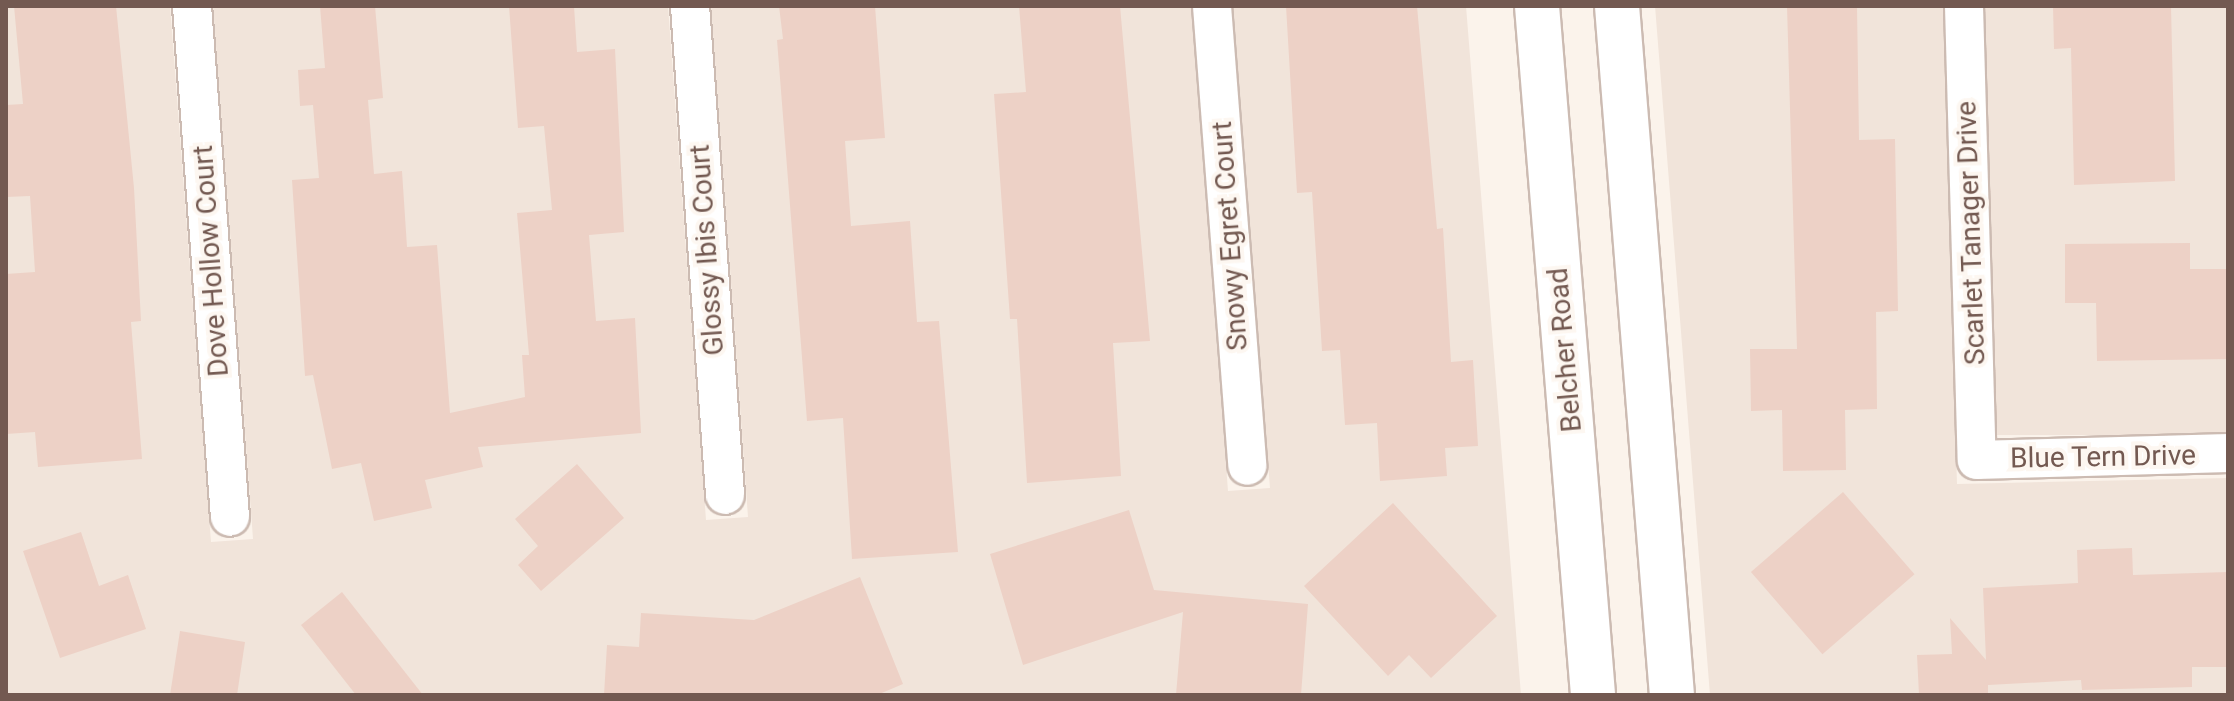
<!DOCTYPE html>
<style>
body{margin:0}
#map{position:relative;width:2234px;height:701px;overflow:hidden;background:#fbf3eb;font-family:Roboto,sans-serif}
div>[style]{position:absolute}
.residential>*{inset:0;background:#f1e4da;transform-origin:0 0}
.building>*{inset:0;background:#edd1c6;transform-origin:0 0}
.roads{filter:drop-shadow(2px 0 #ccbbb2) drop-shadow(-2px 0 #ccbbb2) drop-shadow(0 2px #ccbbb2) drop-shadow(0 -2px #ccbbb2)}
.minor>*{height:38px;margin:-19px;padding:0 19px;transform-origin:19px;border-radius:19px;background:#fff}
.secondary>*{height:44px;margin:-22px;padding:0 22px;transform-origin:22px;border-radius:22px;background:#fff}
span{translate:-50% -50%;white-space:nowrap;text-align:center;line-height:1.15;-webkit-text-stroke:8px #fdf7f1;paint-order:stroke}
.street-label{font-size:28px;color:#735951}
.frame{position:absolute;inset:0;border:8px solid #735951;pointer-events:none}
</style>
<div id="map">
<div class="residential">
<div style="clip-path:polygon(6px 6px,170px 6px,211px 542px,253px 539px,213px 6px,668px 6px,706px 520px,748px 517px,711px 6px,1191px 6px,1228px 491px,1270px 488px,1233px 6px,1466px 6px,1521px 695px,6px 695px)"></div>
<div style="clip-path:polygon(1655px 6px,1943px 6px,1957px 484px,2228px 478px,2228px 695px,1710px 695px)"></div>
<div style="left:1985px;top:6px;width:243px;height:429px"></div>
</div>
<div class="building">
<div style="clip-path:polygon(14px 6px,116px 6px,134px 188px,141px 321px,131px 322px,142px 459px,38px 467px,35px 432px,6px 434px,6px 274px,35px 272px,30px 196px,6px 197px,6px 105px,23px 104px)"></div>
<div style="clip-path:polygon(320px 6px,375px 6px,383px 98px,368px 100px,374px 174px,402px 171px,407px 247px,437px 245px,450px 413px,525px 397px,522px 355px,529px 355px,517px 213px,552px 210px,544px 126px,518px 128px,509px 6px,574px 6px,577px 52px,615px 49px,624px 232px,589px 235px,596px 321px,635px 318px,641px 433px,478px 447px,483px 467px,425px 480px,432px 508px,374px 521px,361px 463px,332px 469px,313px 375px,305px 376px,292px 180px,319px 178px,313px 105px,300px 106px,298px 70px,325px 68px)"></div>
<div style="clip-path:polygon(779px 6px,875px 6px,885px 138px,845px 141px,851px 226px,910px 221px,917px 322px,939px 321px,958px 552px,852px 559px,843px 418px,807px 421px,777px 40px,783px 39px)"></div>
<div style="clip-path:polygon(1019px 6px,1120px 6px,1150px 341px,1113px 343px,1121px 476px,1027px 483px,1017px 319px,1010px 319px,994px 94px,1026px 92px)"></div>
<div style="clip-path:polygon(1286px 6px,1417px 6px,1437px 229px,1443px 228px,1451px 362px,1473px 360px,1478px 446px,1445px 448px,1447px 476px,1380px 481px,1377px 423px,1345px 425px,1340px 350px,1322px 351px,1312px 192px,1297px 193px)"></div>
<div style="clip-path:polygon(1787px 6px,1857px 6px,1859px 140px,1895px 139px,1898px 311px,1876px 312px,1877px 409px,1845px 410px,1846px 470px,1783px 471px,1782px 410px,1751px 411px,1750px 349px,1797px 349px)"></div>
<div style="clip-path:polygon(2053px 6px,2171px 6px,2175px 181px,2074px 185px,2071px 48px,2054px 49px)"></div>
<div style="clip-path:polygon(2190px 243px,2190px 269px,2228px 269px,2228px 359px,2097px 361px,2096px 303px,2065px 303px,2065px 244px)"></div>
<div style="clip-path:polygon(577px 464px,624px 518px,541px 591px,518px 565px,538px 546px,515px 519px)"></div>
<div style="left:1843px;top:492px;width:109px;height:122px;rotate:49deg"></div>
<div style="clip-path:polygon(1393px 503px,1497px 616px,1431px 678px,1409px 655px,1388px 676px,1304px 586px)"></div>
<div style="clip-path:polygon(1129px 510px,1154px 590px,1308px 604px,1301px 695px,1176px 695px,1183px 612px,1023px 665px,990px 554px)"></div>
<div style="clip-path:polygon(81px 532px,99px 586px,128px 575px,146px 629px,60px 658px,23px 551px)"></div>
<div style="clip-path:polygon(2132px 548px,2133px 575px,2228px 572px,2228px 667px,2192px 667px,2192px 687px,2082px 690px,2081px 680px,1988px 685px,1988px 695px,1919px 695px,1917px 655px,1952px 654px,1950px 618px,1986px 660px,1983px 588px,2078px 583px,2077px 550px)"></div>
<div style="clip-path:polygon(860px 577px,903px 684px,877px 695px,604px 695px,607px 645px,639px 647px,641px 613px,754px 620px)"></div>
<div style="clip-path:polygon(342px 592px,423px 695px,356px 695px,301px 625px)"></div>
<div style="clip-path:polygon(180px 631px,245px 642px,237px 695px,170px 695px)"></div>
</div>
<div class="roads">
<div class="minor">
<div style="left:192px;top:6px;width:512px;rotate:85.75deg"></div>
<div style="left:690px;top:6px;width:490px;rotate:85.9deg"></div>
<div style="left:1212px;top:6px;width:461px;rotate:85.6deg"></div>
<div style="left:1964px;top:6px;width:454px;rotate:88.4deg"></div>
<div style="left:1977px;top:460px;width:251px;rotate:-1.6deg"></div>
</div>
<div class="secondary">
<div style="left:1537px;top:6px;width:691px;rotate:85.35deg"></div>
<div style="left:1617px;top:6px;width:691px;rotate:85.44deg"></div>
</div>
</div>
<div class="street-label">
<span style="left:1971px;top:233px;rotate:-92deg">Scarlet Tanager Drive</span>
<span style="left:1230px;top:236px;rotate:-94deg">Snowy Egret Court</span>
<span style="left:707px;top:250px;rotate:-94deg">Glossy Ibis Court</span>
<span style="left:211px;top:261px;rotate:-94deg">Dove Hollow Court</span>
<span style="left:1565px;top:350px;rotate:-95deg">Belcher Road</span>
<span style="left:2103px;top:457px;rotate:-1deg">Blue Tern Drive</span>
</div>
<div class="frame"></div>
</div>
